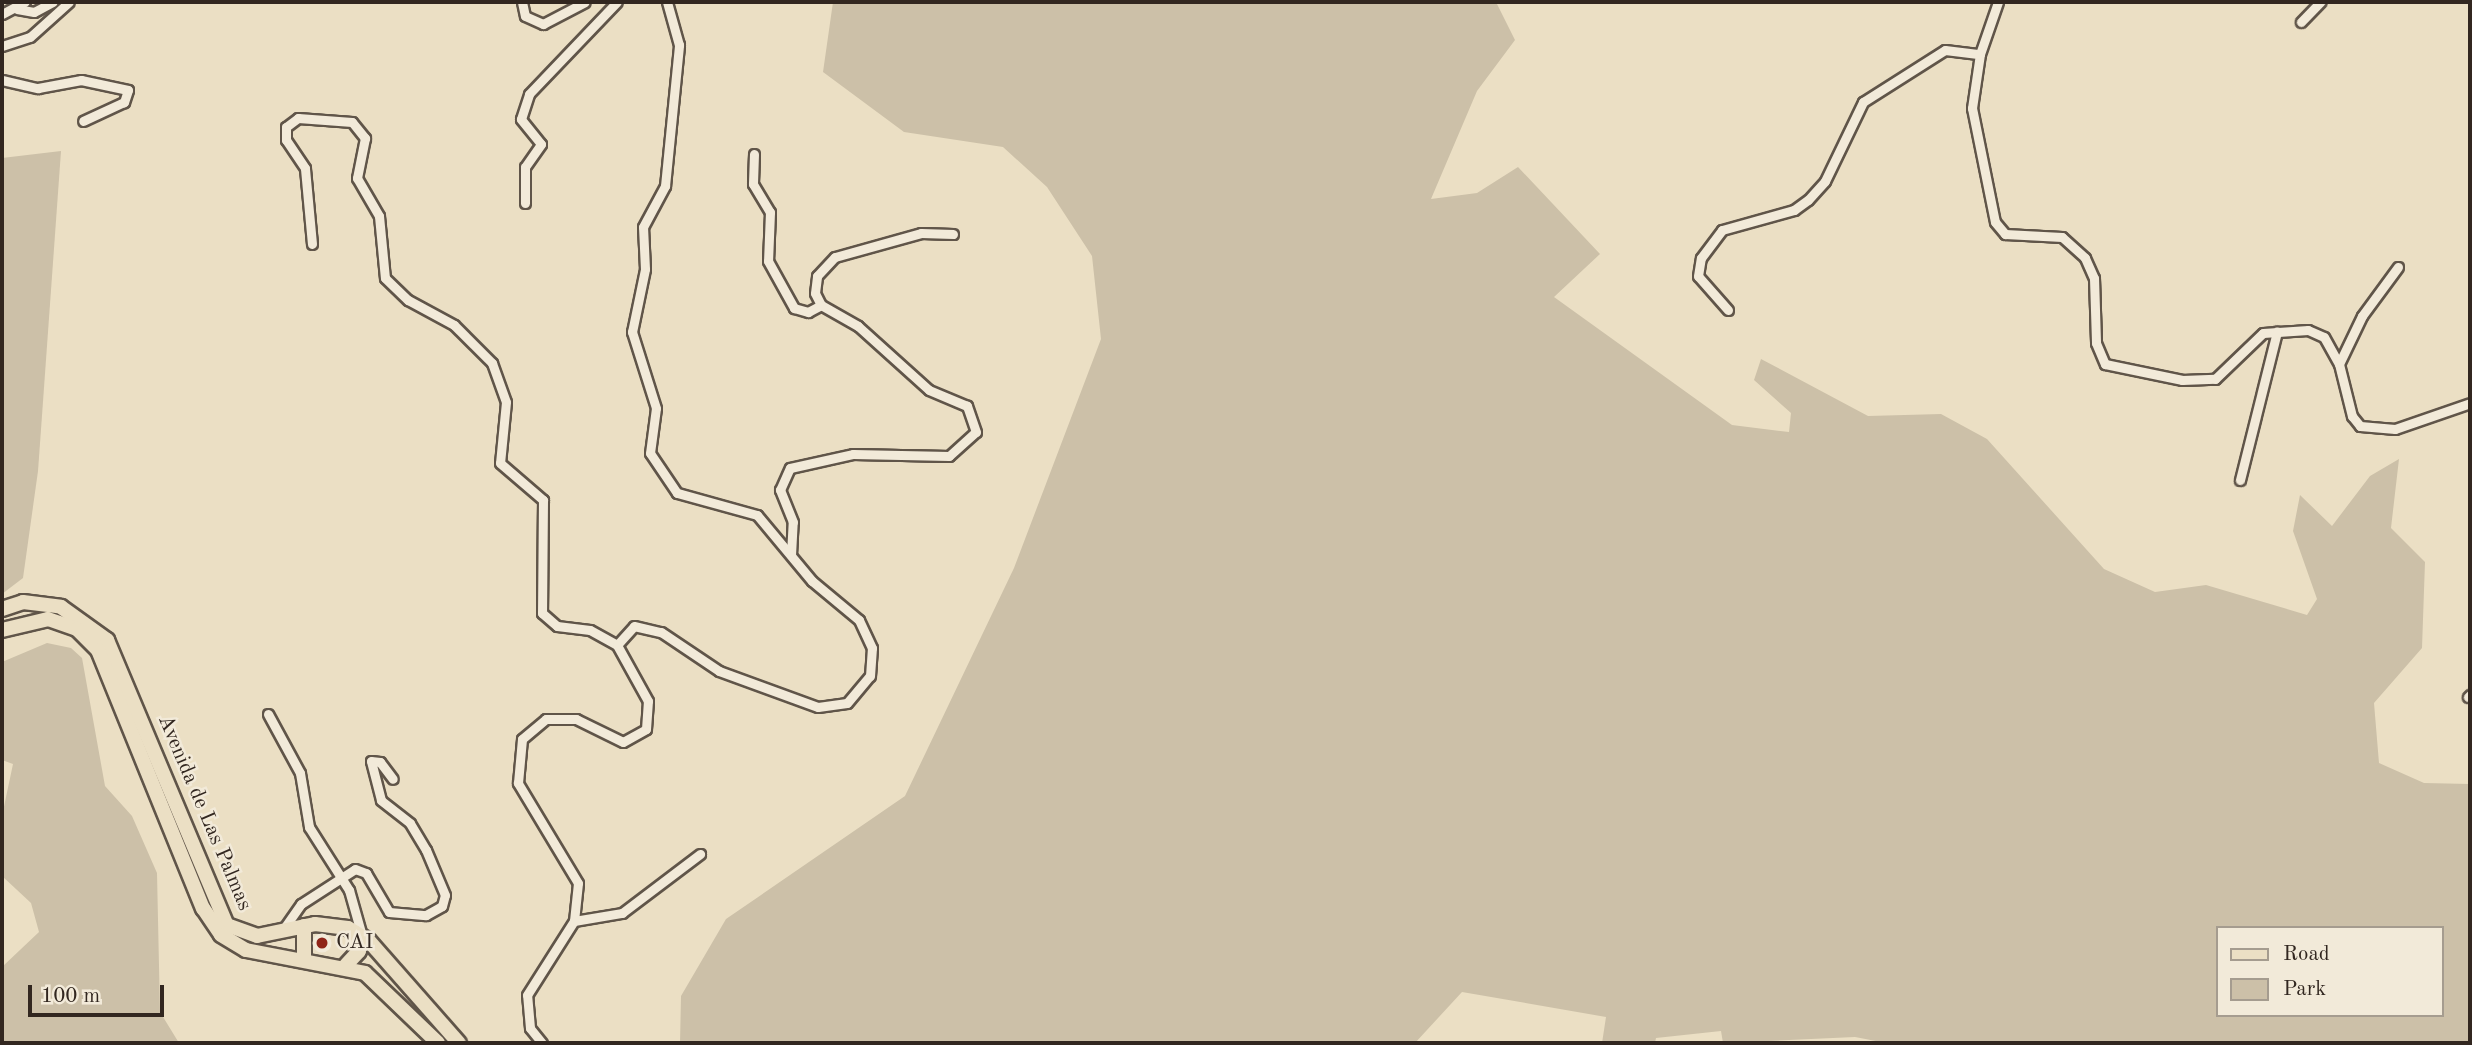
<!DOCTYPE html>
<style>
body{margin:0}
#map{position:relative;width:2472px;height:1045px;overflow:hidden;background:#ebdfc4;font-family:"Old Standard TT",serif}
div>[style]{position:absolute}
.green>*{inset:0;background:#ccc0a8}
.roads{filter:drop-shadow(2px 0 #605549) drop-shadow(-2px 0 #605549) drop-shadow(0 2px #605549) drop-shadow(0 -2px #605549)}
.minor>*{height:9px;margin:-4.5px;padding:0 4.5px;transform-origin:4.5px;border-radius:4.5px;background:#f2ead9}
.primary>*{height:14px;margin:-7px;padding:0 7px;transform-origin:7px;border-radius:7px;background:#ebdfc4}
.dots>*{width:19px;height:19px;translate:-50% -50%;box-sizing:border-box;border:4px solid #f2ead9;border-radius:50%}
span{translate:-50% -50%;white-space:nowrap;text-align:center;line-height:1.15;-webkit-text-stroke:5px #f2ead9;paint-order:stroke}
.street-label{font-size:21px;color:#322720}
.poi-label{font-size:21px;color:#322720}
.left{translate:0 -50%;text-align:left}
.frame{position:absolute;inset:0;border:4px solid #322720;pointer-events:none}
.legend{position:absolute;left:2216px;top:926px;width:228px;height:91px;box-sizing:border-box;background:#f2ead9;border:2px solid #a59c8f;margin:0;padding:9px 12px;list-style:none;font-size:21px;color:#322720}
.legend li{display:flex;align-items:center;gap:14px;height:35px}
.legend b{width:35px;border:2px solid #a59c8f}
.scale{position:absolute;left:28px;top:985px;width:136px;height:32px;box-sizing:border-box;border:4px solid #322720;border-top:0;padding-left:9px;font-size:21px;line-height:24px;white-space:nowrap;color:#322720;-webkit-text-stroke:5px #f2ead9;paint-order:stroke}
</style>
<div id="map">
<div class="green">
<div style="clip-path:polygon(evenodd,833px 2px,1496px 2px,1515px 40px,1477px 91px,1431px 199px,1477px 193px,1518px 167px,1600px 254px,1554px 297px,1732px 425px,1789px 432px,1791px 413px,1754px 380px,1761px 359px,1868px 416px,1941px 414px,1987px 439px,2104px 569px,2155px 592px,2206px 585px,2307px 615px,2317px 599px,2293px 531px,2300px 495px,2332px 526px,2370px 476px,2399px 459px,2391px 528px,2425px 562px,2422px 648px,2374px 703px,2379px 763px,2424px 783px,2470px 784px,2470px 1043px,1886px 1043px,1855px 1037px,1723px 1043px,1721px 1031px,1656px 1038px,1655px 1043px,1602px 1043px,1606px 1017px,1462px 992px,1415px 1043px,680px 1043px,681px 996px,726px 919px,905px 796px,1014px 568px,1101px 339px,1092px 256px,1047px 187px,1003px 147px,904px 132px,823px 72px,833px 2px,2218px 928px,2442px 928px,2442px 1015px,2218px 1015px,2218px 928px)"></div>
<div style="clip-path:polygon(61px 151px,38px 471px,23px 578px,2px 594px,2px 158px)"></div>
<div style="clip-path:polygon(47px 643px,71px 648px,82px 658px,105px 786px,132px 816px,157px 873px,160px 1012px,179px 1043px,2px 1043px,2px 967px,39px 932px,31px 903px,2px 876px,2px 816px,13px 764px,2px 760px,2px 662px)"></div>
</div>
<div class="roads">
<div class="minor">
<div style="left:522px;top:2px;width:14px;rotate:78deg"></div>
<div style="left:525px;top:16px;width:20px;rotate:24deg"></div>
<div style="left:543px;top:24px;width:47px;rotate:-27.6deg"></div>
<div style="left:1998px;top:2px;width:55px;rotate:109.1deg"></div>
<div style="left:1980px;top:54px;width:55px;rotate:98.4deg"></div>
<div style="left:1972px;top:108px;width:116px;rotate:78.6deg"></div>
<div style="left:1995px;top:222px;width:16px;rotate:50deg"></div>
<div style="left:2005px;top:234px;width:57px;rotate:3deg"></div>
<div style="left:2062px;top:237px;width:31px;rotate:42deg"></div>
<div style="left:2085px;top:258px;width:22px;rotate:66deg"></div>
<div style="left:2094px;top:278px;width:65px;rotate:88.2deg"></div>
<div style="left:2096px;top:343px;width:23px;rotate:67deg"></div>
<div style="left:2105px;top:364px;width:79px;rotate:11.7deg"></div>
<div style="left:2182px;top:380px;width:33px;rotate:-2deg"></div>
<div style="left:2215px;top:379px;width:66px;rotate:-43.8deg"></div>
<div style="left:2263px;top:333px;width:45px;rotate:-3.8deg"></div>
<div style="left:2308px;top:330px;width:17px;rotate:24deg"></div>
<div style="left:2324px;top:337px;width:31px;rotate:61deg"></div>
<div style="left:17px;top:9px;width:17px;rotate:10deg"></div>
<div style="left:34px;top:12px;width:21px;rotate:-28deg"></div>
<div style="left:2px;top:14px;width:26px;rotate:-28deg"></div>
<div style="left:2301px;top:22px;width:28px;rotate:-46deg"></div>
<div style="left:2px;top:46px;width:29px;rotate:-18deg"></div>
<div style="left:30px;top:37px;width:52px;rotate:-41.9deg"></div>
<div style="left:2px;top:80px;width:37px;rotate:13deg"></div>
<div style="left:38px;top:88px;width:44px;rotate:-10.5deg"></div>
<div style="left:81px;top:80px;width:48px;rotate:12deg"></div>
<div style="left:128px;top:90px;width:13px;rotate:108deg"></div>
<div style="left:124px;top:102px;width:45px;rotate:155.1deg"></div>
<div style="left:754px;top:154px;width:30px;rotate:92deg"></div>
<div style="left:753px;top:184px;width:33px;rotate:59deg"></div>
<div style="left:770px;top:212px;width:49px;rotate:92.3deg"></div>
<div style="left:768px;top:261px;width:54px;rotate:61deg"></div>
<div style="left:794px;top:308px;width:15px;rotate:16deg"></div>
<div style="left:808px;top:312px;width:15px;rotate:-28deg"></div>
<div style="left:525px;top:203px;width:36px;rotate:-90deg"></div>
<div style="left:525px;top:167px;width:28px;rotate:-55deg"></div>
<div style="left:541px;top:144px;width:32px;rotate:-129deg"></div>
<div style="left:521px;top:119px;width:26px;rotate:-72deg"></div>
<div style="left:529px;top:94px;width:127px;rotate:-46.3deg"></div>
<div style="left:312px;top:244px;width:76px;rotate:-95.3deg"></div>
<div style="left:305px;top:168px;width:34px;rotate:-124deg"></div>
<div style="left:286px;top:140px;width:13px;rotate:-90deg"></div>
<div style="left:286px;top:127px;width:15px;rotate:-37deg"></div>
<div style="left:298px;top:118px;width:54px;rotate:4.2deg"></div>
<div style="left:352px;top:122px;width:21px;rotate:51deg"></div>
<div style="left:365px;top:138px;width:41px;rotate:101.3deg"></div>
<div style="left:357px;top:178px;width:44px;rotate:59.9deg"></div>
<div style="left:379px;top:216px;width:62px;rotate:84.5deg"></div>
<div style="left:385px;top:278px;width:32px;rotate:44deg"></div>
<div style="left:408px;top:300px;width:52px;rotate:28.5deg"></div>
<div style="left:454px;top:325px;width:54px;rotate:45deg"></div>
<div style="left:492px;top:363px;width:41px;rotate:70.3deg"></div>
<div style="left:506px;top:402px;width:61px;rotate:95.6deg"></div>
<div style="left:500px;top:463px;width:57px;rotate:40.7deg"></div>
<div style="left:543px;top:500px;width:113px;rotate:90.5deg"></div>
<div style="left:542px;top:613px;width:20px;rotate:41deg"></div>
<div style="left:557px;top:626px;width:33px;rotate:7deg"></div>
<div style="left:590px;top:630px;width:31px;rotate:29deg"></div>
<div style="left:2398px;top:267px;width:61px;rotate:126.3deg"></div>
<div style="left:2362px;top:316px;width:53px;rotate:115.6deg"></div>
<div style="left:2339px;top:364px;width:54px;rotate:76deg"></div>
<div style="left:2352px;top:416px;width:13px;rotate:51deg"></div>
<div style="left:2360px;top:426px;width:35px;rotate:5deg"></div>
<div style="left:2395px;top:429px;width:79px;rotate:-19.1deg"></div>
<div style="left:1728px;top:310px;width:45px;rotate:-131.4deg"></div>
<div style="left:1698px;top:276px;width:18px;rotate:-81deg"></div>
<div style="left:1701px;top:258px;width:35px;rotate:-53deg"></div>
<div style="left:1722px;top:230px;width:75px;rotate:-15.5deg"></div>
<div style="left:1794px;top:210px;width:17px;rotate:-36deg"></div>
<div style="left:1808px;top:200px;width:25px;rotate:-48deg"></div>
<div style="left:1825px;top:181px;width:88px;rotate:-64.3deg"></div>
<div style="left:1863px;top:102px;width:97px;rotate:-32.4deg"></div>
<div style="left:1945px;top:50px;width:35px;rotate:7deg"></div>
<div style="left:2240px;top:480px;width:153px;rotate:-76deg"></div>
<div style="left:791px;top:555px;width:33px;rotate:-87deg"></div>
<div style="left:793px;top:522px;width:35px;rotate:-112deg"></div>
<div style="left:780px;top:490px;width:24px;rotate:-66deg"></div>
<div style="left:790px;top:468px;width:65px;rotate:-12.5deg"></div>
<div style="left:853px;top:454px;width:96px;rotate:1.2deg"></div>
<div style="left:949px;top:456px;width:36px;rotate:-42deg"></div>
<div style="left:976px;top:432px;width:28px;rotate:-109deg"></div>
<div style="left:967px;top:406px;width:41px;rotate:-157.2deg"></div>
<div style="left:929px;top:390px;width:96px;rotate:-138deg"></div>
<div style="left:858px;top:326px;width:43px;rotate:-150.4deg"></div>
<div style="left:821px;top:305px;width:13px;rotate:-117deg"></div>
<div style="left:815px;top:293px;width:17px;rotate:-83deg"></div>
<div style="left:817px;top:276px;width:26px;rotate:-47deg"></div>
<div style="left:835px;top:257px;width:89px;rotate:-15.6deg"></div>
<div style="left:921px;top:233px;width:32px;rotate:2deg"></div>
<div style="left:2468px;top:697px;width:3px;rotate:-45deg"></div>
<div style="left:268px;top:714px;width:67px;rotate:61.5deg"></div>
<div style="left:300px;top:773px;width:55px;rotate:80.5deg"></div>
<div style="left:309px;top:827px;width:75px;rotate:57.6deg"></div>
<div style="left:349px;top:890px;width:48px;rotate:74.2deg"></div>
<div style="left:574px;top:921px;width:49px;rotate:-9.5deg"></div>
<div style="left:622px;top:913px;width:98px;rotate:-37.1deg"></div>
<div style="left:282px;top:931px;width:33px;rotate:-55deg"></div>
<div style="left:301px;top:904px;width:64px;rotate:-32.9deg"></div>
<div style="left:355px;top:869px;width:12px;rotate:20deg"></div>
<div style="left:366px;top:873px;width:45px;rotate:59.5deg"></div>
<div style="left:389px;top:912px;width:37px;rotate:5deg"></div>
<div style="left:426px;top:915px;width:18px;rotate:-29deg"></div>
<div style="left:442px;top:906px;width:11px;rotate:-75deg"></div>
<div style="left:445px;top:895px;width:49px;rotate:-112.9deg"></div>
<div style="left:426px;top:850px;width:31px;rotate:-121deg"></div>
<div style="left:410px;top:823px;width:37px;rotate:-142deg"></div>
<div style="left:381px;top:800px;width:40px;rotate:-104.4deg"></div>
<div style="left:371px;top:761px;width:9px;rotate:6deg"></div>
<div style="left:380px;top:762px;width:21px;rotate:53deg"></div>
<div style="left:542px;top:1043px;width:19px;rotate:-129deg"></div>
<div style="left:530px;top:1028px;width:33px;rotate:-95deg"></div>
<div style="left:527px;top:995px;width:88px;rotate:-57.6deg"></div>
<div style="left:574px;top:921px;width:38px;rotate:-84deg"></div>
<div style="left:578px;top:883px;width:117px;rotate:-121deg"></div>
<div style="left:518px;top:783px;width:44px;rotate:-84.8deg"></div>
<div style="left:522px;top:739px;width:31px;rotate:-40deg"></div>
<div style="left:546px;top:719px;width:30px"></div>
<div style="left:576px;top:719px;width:52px;rotate:26.1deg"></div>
<div style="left:623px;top:742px;width:26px;rotate:-29deg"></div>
<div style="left:646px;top:729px;width:28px;rotate:-86deg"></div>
<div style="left:648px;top:701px;width:64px;rotate:-119deg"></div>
<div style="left:617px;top:645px;width:25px;rotate:-48deg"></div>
<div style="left:634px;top:626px;width:28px;rotate:13deg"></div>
<div style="left:661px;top:632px;width:70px;rotate:33.9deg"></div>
<div style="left:719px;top:671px;width:105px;rotate:20deg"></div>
<div style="left:818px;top:707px;width:29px;rotate:-8deg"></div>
<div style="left:847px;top:703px;width:35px;rotate:-50deg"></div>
<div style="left:870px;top:676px;width:28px;rotate:-86deg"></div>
<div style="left:872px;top:648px;width:31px;rotate:-115deg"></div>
<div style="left:859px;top:620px;width:61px;rotate:-140.3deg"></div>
<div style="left:812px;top:581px;width:86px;rotate:-129.8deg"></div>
<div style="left:757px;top:515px;width:83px;rotate:-164.6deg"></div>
<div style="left:677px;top:493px;width:48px;rotate:-124deg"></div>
<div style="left:650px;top:453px;width:45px;rotate:-82.4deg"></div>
<div style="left:656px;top:408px;width:80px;rotate:-107.5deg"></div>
<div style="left:632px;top:332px;width:64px;rotate:-78.3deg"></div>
<div style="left:645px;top:269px;width:42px;rotate:-92.7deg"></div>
<div style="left:643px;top:227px;width:47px;rotate:-61.8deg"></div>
<div style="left:665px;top:186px;width:142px;rotate:-84.3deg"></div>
<div style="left:679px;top:45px;width:45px;rotate:-105.6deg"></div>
</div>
<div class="primary">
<div style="left:2px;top:609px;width:22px;rotate:-18deg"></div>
<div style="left:23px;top:602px;width:38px;rotate:7deg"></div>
<div style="left:61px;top:607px;width:57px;rotate:35.7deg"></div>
<div style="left:107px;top:640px;width:309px;rotate:67.2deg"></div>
<div style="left:227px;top:925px;width:32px;rotate:20deg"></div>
<div style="left:257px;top:936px;width:59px;rotate:-11.7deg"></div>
<div style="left:315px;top:924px;width:33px;rotate:7deg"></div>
<div style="left:348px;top:928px;width:25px;rotate:32deg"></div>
<div style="left:369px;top:941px;width:136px;rotate:48.6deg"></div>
<div style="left:2px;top:630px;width:47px;rotate:-13.4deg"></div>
<div style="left:48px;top:619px;width:31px;rotate:19deg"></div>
<div style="left:77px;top:629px;width:30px;rotate:45deg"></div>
<div style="left:98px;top:650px;width:279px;rotate:67.9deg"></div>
<div style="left:203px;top:908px;width:32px;rotate:56deg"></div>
<div style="left:221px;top:935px;width:29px;rotate:31deg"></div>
<div style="left:246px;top:950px;width:121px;rotate:10.9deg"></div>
<div style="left:365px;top:973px;width:101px;rotate:43.8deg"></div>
<div style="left:304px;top:959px;width:33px;rotate:-90deg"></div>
<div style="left:346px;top:965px;width:19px;rotate:-47deg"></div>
<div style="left:359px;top:951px;width:19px;rotate:-102deg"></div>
</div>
</div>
<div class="dots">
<div style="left:322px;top:943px;background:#8f2418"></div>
</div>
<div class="street-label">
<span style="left:204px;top:813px;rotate:67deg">Avenida de Las Palmas</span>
</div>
<div class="poi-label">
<span class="left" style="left:336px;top:943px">CAI</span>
</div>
<div class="frame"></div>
<ul class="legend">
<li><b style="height:9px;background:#ebdfc4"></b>Road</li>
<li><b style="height:19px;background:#ccc0a8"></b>Park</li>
</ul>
<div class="scale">100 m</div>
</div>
